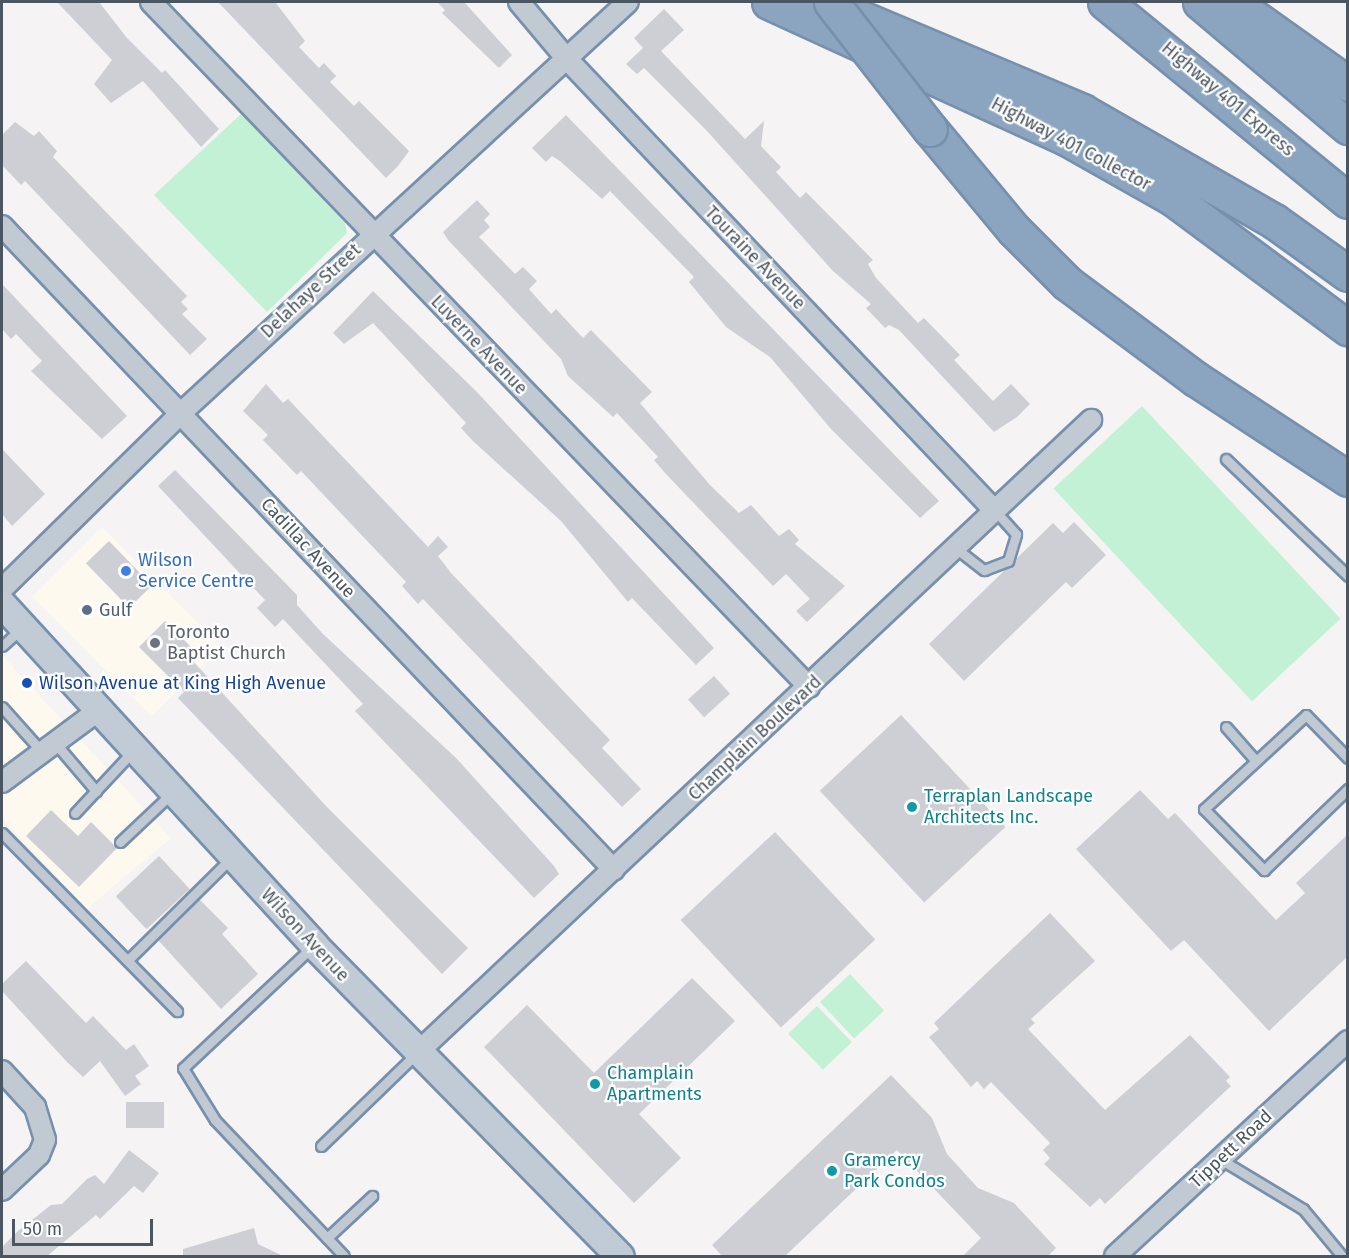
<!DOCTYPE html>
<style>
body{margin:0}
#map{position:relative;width:1349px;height:1258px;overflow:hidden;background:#f5f3f3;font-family:"Fira Sans",sans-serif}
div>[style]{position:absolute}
.commercial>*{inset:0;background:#fdf9ef;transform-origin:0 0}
.green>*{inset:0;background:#c3f1d5;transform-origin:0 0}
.building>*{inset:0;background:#cdcfd5;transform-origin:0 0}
.roads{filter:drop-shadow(2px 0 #7690ad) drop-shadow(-2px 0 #7690ad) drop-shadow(0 2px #7690ad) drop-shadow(0 -2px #7690ad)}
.service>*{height:9px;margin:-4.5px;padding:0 4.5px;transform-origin:4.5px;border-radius:4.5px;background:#c1cad2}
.minor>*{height:20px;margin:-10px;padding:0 10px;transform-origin:10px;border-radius:10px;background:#c1cad2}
.secondary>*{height:27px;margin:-13.5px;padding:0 13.5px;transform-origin:13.5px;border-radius:13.5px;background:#c1cbd6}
.motorway>*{height:33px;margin:-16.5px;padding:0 16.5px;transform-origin:16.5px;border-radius:16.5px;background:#8ba5c1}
.bridges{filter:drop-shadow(2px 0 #7690ad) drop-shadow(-2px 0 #7690ad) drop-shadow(0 2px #7690ad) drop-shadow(0 -2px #7690ad)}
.motorway-bridge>*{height:33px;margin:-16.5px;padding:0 16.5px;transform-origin:16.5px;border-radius:16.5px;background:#8ba5c1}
.dots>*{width:16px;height:16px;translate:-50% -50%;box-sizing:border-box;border:3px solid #fff;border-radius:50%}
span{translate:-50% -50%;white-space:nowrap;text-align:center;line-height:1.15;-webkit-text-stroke:4.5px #fff;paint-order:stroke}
.street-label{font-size:18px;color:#4a5661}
.shop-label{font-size:18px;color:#366cbe}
.left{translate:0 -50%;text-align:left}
.service-label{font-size:18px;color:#4e5e75}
.worship-label{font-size:18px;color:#5b616d}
.transit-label{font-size:18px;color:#164399}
.culture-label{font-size:18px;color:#0d838f}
.frame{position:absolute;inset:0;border:3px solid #4a5661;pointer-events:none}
.scale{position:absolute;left:12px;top:1219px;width:141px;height:27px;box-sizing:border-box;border:3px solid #4a5661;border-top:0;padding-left:8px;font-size:18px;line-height:21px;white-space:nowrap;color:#4a5661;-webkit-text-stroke:4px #fff;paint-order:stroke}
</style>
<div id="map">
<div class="commercial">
<div style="left:102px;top:527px;width:169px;height:99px;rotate:45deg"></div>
<div style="clip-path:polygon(2px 655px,171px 838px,87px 909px,2px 818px)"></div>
</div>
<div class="green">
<div style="clip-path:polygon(241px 114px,345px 223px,347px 233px,267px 312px,154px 195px)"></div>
<div style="left:1142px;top:406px;width:291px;height:121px;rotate:47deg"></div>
<div style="left:850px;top:974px;width:50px;height:41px;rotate:47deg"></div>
<div style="left:817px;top:1006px;width:50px;height:40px;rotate:46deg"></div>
</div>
<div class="building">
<div style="clip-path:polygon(57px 2px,99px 2px,127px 38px,162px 73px,165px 70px,219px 129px,201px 147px,143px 81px,111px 103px,94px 84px,112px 60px)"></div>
<div style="clip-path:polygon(218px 2px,275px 2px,305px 41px,299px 47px,319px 68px,324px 63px,336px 76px,330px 82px,354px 106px,359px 101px,409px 151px,398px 166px,386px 178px)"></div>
<div style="clip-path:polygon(437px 2px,464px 2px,512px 55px,499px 68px,442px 13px,445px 10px)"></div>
<div style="clip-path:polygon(664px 9px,684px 30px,661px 51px,745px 139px,764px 121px,761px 146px,781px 167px,776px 172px,800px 198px,806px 192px,873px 260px,868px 264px,876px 278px,918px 323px,924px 318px,960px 355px,954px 360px,993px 401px,1011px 384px,1030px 404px,1017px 417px,994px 432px,899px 330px,889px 325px,885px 328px,866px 308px,871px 304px,833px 271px,707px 131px,644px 68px,637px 74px,626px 64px,643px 48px,634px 38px)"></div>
<div style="clip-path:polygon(566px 115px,939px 501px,920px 518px,831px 429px,770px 357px,726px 327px,689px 282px,694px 277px,610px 191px,602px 199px,560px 161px,552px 156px,546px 162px,532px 148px)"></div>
<div style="clip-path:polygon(15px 122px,34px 136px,39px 131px,57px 151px,53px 157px,187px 296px,181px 302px,188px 309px,182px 314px,207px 339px,190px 355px,25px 181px,21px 185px,2px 165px,2px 135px)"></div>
<div style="clip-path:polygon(477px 200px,490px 214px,484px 220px,490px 227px,479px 237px,515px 274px,523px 267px,537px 281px,529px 289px,551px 314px,556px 309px,583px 338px,591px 330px,652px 392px,640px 403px,710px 485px,739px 513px,751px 505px,779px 536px,789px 529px,799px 540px,795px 544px,845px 586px,807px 622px,796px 611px,810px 599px,786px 574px,773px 586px,665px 473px,654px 460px,658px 457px,617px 413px,613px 417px,568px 376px,561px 359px,448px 240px,443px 232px)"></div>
<div style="clip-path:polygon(2px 284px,127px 416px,102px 439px,31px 371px,42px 361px,16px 334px,11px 339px,2px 329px)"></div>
<div style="clip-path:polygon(373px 291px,477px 392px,714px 648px,696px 665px,632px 598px,628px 602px,561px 521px,473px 441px,461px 428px,466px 423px,373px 323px,344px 344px,333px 333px)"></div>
<div style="clip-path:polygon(266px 384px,283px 403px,288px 399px,428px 547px,438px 536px,448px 547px,438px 556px,451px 573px,610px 740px,602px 748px,641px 789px,622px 807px,423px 599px,418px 604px,402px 586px,406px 582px,301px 471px,297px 475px,263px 440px,268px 435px,243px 411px)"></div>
<div style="clip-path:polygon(2px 449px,45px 494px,12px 526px,2px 514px)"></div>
<div style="clip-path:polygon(175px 470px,297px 595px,297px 605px,322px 633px,456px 758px,554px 866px,559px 874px,534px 898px,355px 711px,363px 704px,283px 619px,275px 627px,257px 608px,265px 600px,158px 486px)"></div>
<div style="clip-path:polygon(1074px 522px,1106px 555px,1072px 588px,1066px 582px,964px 681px,929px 644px,1053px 523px,1063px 533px)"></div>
<div style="left:109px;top:541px;width:62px;height:32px;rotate:46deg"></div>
<div style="clip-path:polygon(165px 621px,199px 655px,193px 661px,326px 806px,468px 948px,442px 974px,178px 698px,184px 692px,139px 647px)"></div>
<div style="left:714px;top:676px;width:24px;height:35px;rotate:48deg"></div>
<div style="left:901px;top:715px;width:153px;height:111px;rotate:47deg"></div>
<div style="clip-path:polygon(1140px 790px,1168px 819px,1175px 813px,1276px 920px,1305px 893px,1296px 883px,1347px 835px,1347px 957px,1269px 1031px,1184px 940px,1171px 951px,1076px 849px)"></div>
<div style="clip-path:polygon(51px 810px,78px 836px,91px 822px,117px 848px,79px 887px,26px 836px)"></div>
<div style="left:775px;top:832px;width:147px;height:129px;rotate:47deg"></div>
<div style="left:159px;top:856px;width:45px;height:59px;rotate:47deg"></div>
<div style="clip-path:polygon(199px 899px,228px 928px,222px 934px,258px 974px,221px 1009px,158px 940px)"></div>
<div style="clip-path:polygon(1050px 913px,1095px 961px,1031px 1019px,1035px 1023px,1028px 1029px,1105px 1110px,1190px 1035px,1230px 1077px,1226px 1081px,1231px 1086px,1105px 1204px,1100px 1198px,1090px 1207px,1044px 1164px,1050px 1158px,1043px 1150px,1050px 1143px,991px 1082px,984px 1089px,977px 1081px,971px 1087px,929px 1037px,939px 1029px,934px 1023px)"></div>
<div style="clip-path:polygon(26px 961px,86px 1023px,93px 1016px,126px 1050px,134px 1044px,149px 1066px,135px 1076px,141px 1084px,125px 1096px,100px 1061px,83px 1077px,67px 1062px,2px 991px,2px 984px)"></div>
<div style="clip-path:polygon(692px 978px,735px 1021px,639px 1114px,681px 1158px,634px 1203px,484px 1047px,527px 1005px,594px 1073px)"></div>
<div style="clip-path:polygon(891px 1075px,932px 1118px,947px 1154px,978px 1188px,1014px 1203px,1056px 1248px,1047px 1257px,962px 1257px,981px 1238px,897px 1150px,784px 1257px,723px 1257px,712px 1245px)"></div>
<div style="left:164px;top:1102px;width:26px;height:38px;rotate:90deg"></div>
<div style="clip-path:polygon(129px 1150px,159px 1173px,143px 1193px,134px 1186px,100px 1219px,96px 1215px,46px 1257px,2px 1257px,2px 1247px,18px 1231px,51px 1205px,62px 1204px,87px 1179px,95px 1175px,104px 1184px)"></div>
<div style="clip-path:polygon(254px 1228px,258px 1244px,285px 1257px,183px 1257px,183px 1249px)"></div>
</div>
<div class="roads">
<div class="service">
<div style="left:1226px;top:459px;width:169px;rotate:43.8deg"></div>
<div style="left:958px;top:550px;width:33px;rotate:38deg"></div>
<div style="left:984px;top:570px;width:26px;rotate:-21deg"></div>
<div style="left:1008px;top:561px;width:28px;rotate:-73deg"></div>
<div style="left:1016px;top:534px;width:31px;rotate:-132deg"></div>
<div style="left:2px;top:646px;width:27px;rotate:-42deg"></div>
<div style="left:2px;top:707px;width:62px;rotate:48.3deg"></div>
<div style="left:1226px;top:727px;width:45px;rotate:48.6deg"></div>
<div style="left:56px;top:744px;width:62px;rotate:49.6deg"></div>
<div style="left:1348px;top:758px;width:60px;rotate:-134.3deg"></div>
<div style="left:1306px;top:715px;width:139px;rotate:137.3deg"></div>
<div style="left:1204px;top:809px;width:86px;rotate:45.5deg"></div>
<div style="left:1264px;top:870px;width:117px;rotate:-44deg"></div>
<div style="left:75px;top:813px;width:85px;rotate:-46.9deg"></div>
<div style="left:2px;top:833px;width:250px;rotate:45.5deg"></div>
<div style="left:120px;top:842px;width:71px;rotate:-43.3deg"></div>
<div style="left:312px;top:947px;width:177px;rotate:136.8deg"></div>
<div style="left:183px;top:1068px;width:61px;rotate:58.4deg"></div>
<div style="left:215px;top:1120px;width:187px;rotate:46.5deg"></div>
<div style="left:128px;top:960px;width:145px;rotate:-44.7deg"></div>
<div style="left:321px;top:1146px;width:134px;rotate:-44.1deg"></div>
<div style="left:1220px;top:1159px;width:97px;rotate:31.1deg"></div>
<div style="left:1303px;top:1209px;width:61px;rotate:50.3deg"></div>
<div style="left:327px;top:1238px;width:62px;rotate:-43deg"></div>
</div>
<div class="minor">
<div style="left:151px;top:2px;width:950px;rotate:46.15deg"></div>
<div style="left:519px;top:2px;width:73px;rotate:50deg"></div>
<div style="left:566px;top:58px;width:624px;rotate:46.56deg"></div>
<div style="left:2px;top:226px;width:888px;rotate:46.46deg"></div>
<div style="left:2px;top:589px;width:251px;rotate:-44.5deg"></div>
<div style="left:181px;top:413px;width:607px;rotate:-42.6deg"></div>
<div style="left:2px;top:782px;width:121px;rotate:-36.6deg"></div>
<div style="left:417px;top:1053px;width:925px;rotate:-43.2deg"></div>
<div style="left:2px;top:1071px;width:49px;rotate:47.5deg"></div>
<div style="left:35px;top:1107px;width:34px;rotate:73deg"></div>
<div style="left:45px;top:1140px;width:16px;rotate:112deg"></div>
<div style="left:39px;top:1155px;width:51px;rotate:136.6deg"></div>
<div style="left:1115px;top:1256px;width:317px;rotate:-42.7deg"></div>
</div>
<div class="secondary">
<div style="left:2px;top:604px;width:462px;rotate:47.5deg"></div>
<div style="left:314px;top:945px;width:436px;rotate:45.5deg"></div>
</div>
<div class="motorway">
<div style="left:769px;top:2px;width:329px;rotate:24.6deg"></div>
<div style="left:1068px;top:139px;width:122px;rotate:29.5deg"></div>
<div style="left:1174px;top:199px;width:217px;rotate:36.6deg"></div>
<div style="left:823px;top:2px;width:281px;rotate:22.8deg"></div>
<div style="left:1082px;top:111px;width:221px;rotate:29.8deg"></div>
<div style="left:1274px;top:221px;width:91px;rotate:35.6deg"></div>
<div style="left:1105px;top:2px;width:314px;rotate:39.3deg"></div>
<div style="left:1200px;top:2px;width:194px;rotate:40.2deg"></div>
<div style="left:1234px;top:3px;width:140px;rotate:35.4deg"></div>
<div style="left:930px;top:129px;width:131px;rotate:50.3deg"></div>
<div style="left:1014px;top:230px;width:75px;rotate:45deg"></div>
<div style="left:1067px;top:283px;width:161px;rotate:36.7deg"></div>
<div style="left:1196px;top:379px;width:182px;rotate:33.3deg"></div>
</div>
</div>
<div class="bridges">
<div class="motorway-bridge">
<div style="left:831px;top:2px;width:161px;rotate:52.1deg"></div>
</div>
</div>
<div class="dots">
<div style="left:126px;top:571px;background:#3f7fe0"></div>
<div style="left:87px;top:610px;background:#5c6f8a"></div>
<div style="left:155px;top:643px;background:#6b7280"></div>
<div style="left:27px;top:683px;background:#1a4fb4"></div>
<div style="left:912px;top:807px;background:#0f9aa8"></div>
<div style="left:595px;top:1084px;background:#0f9aa8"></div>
<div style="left:832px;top:1171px;background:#0f9aa8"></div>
</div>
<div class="street-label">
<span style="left:1228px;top:99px;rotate:40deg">Highway 401 Express</span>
<span style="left:1071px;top:144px;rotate:28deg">Highway 401 Collector</span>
<span style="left:755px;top:258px;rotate:46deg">Touraine Avenue</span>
<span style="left:311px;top:291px;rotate:-43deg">Delahaye Street</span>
<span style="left:479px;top:345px;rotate:46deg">Luverne Avenue</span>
<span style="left:308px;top:548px;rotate:47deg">Cadillac Avenue</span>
<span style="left:755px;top:738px;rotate:-43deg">Champlain Boulevard</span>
<span style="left:305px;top:935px;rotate:47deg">Wilson Avenue</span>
<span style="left:1231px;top:1149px;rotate:-43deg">Tippett Road</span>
</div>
<div class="shop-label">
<span class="left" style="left:138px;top:571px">Wilson<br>Service Centre</span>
</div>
<div class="service-label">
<span class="left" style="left:99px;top:610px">Gulf</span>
</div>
<div class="worship-label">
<span class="left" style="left:167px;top:643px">Toronto<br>Baptist Church</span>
</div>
<div class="transit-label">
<span class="left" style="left:39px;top:683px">Wilson Avenue at King High Avenue</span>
</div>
<div class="culture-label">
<span class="left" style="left:924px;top:807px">Terraplan Landscape<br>Architects Inc.</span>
<span class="left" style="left:607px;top:1084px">Champlain<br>Apartments</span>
<span class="left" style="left:844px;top:1171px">Gramercy<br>Park Condos</span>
</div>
<div class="frame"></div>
<div class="scale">50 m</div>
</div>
